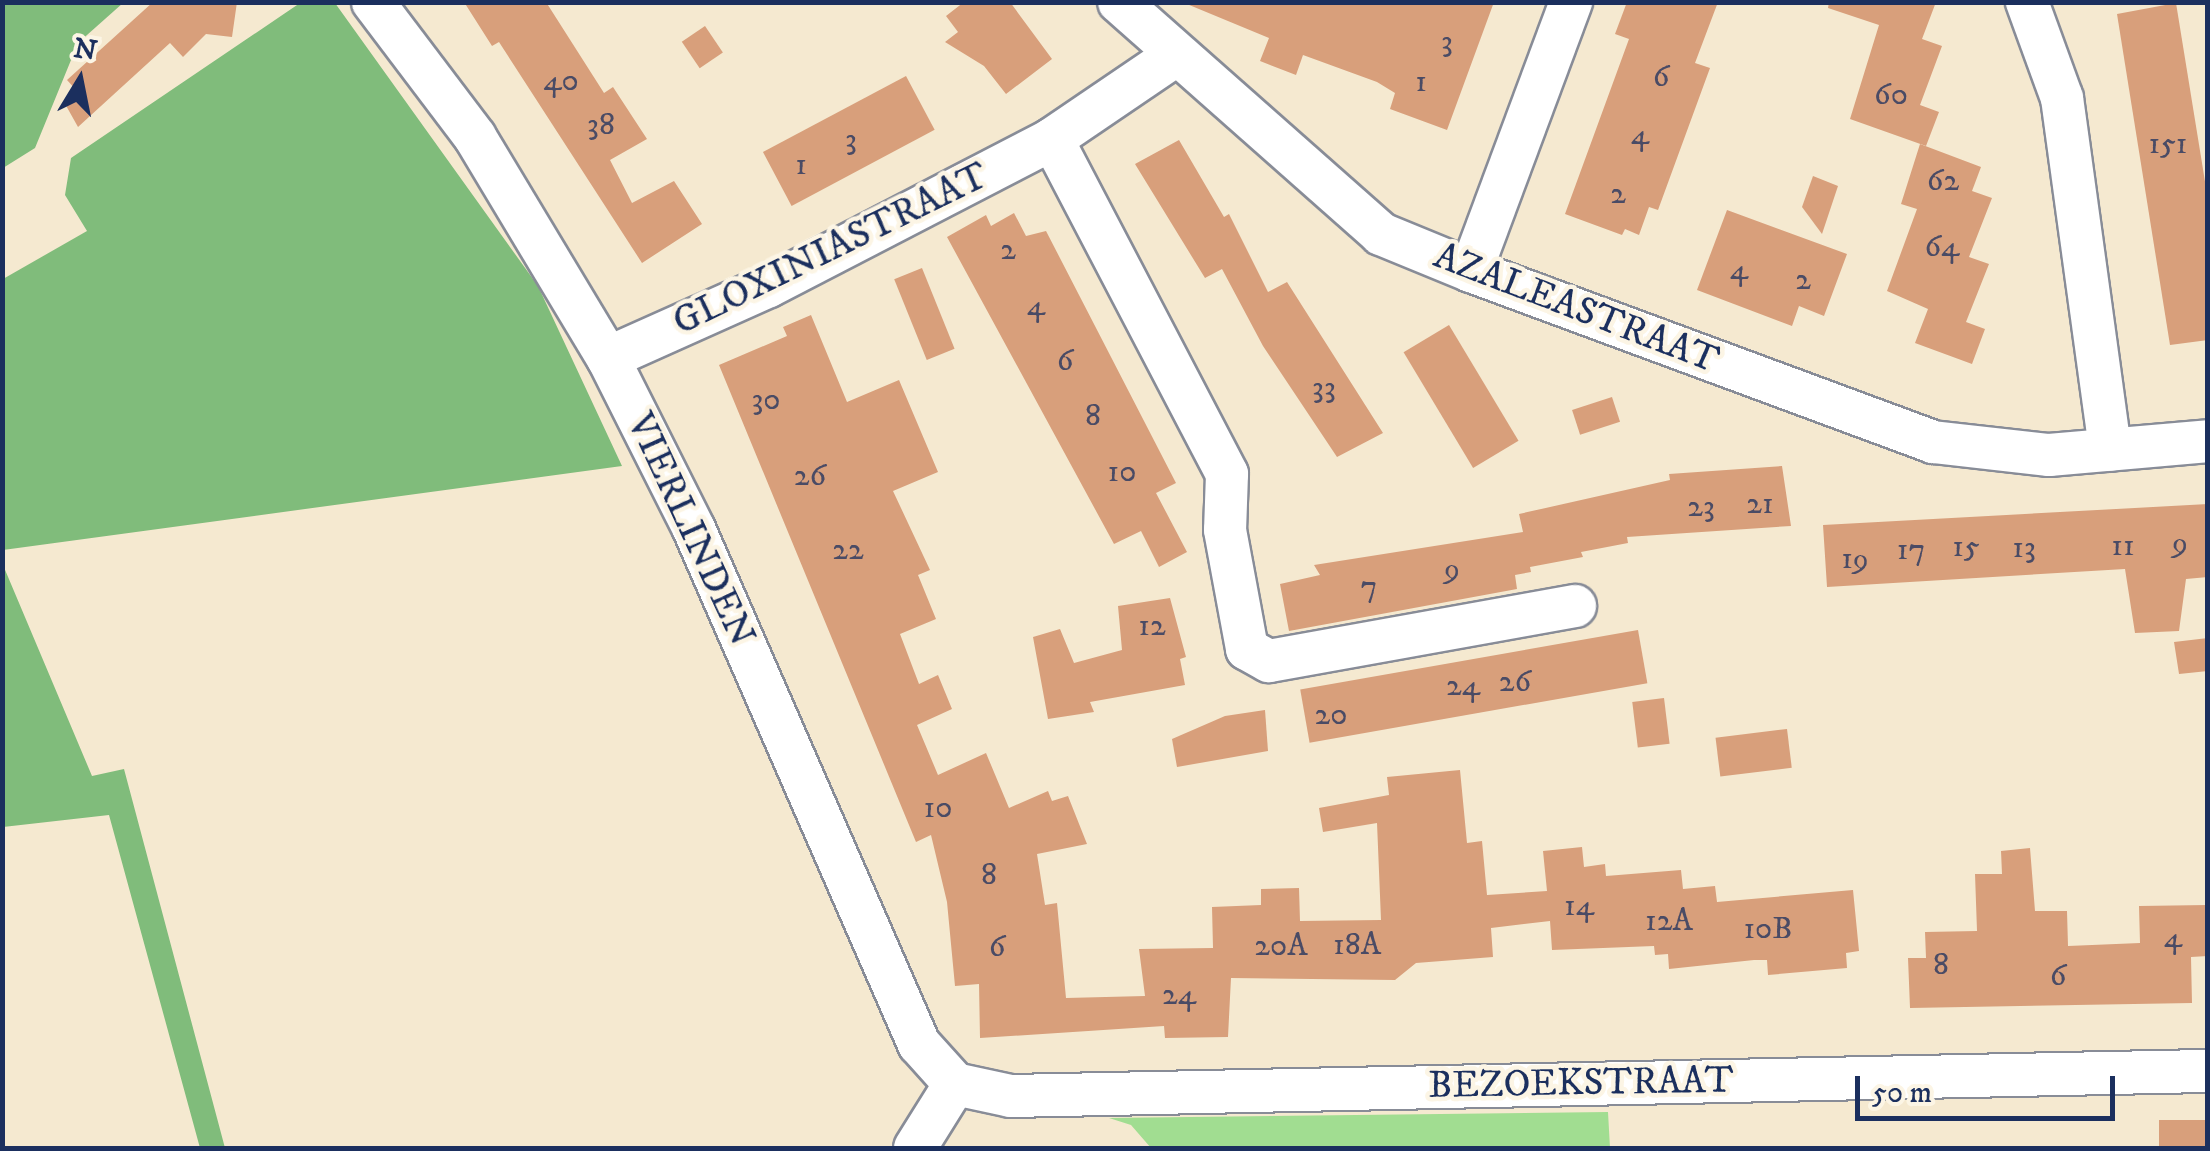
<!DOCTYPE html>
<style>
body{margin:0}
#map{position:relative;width:2210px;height:1151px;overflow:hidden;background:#f5e9d0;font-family:"IM FELL DW Pica",serif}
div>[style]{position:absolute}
.green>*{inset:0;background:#a1dd91}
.forest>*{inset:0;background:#80bc7b}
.building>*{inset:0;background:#d89f7b;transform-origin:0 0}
.roads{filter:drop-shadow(2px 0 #888c97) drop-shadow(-2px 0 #888c97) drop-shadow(0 2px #888c97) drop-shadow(0 -2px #888c97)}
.minor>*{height:42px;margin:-21px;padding:0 21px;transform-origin:21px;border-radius:21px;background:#fff}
span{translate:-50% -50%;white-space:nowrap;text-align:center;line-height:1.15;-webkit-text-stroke:9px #fcf5e5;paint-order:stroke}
.number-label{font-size:32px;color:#4a4b65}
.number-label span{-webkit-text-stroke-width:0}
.street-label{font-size:38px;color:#1b2f5e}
.frame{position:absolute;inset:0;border:5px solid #1b2f5e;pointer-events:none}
.north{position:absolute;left:30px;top:30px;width:100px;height:100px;-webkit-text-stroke:8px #fcf5e5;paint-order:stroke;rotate:10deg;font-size:28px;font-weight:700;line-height:40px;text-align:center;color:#1b2f5e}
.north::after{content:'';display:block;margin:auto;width:35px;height:45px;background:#1b2f5e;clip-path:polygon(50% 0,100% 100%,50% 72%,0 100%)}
.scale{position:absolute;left:1855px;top:1076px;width:260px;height:45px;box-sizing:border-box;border:5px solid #1b2f5e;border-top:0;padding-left:12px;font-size:30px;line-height:35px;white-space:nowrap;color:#1b2f5e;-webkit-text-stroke:8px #fcf5e5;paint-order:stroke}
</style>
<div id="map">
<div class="green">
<div style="clip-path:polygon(1608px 1112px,1610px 1148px,1151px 1148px,1131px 1125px,1109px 1118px)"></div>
</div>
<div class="forest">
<div style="clip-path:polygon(3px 2px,123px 3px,78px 43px,35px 148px,3px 168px)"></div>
<div style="clip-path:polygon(300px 3px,335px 3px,538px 286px,622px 466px,3px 550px,3px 279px,87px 231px,65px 195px,71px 158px)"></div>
<div style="clip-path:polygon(3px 565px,92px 776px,124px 769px,225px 1148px,200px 1148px,109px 815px,3px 827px)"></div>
</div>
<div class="building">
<div style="clip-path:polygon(153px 2px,237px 2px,232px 37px,206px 34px,183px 57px,170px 43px,78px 127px,64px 102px,77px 91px,67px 80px)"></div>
<div style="clip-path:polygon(464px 2px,546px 2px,604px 93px,613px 87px,647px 139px,610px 160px,632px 203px,674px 181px,702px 224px,642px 263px,499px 42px,492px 46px)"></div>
<div style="clip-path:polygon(964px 2px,1010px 2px,1052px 59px,1006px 94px,984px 66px,945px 42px,958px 32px,946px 16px)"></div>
<div style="clip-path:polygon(1182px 2px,1494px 2px,1447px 130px,1390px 109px,1395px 93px,1377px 82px,1303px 55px,1296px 75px,1260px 61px,1269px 38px)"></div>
<div style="clip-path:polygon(1627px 2px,1718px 2px,1695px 63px,1710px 68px,1658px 210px,1649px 207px,1639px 235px,1625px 229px,1622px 235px,1565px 214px,1629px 39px,1615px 34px)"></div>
<div style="clip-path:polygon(1829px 2px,1936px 2px,1922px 39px,1942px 46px,1920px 105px,1939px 112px,1926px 146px,1850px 119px,1879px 25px,1828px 8px)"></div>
<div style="clip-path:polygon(2176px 3px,2208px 200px,2208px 340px,2170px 345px,2117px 14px)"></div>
<div style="left:705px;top:26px;width:32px;height:28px;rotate:56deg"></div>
<div style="left:906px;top:76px;width:61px;height:162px;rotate:62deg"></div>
<div style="clip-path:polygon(1179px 140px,1224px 217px,1229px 214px,1268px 292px,1287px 282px,1383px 433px,1337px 457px,1263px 346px,1222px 269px,1205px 278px,1135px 164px)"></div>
<div style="clip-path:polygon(1920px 144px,1981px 167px,1972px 191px,1992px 198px,1969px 257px,1989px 264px,1966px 322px,1985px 329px,1972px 364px,1915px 343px,1928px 309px,1887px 291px,1917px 209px,1901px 204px)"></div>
<div style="clip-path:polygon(1813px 176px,1838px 186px,1822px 234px,1802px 207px)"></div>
<div style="clip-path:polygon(1727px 210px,1847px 254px,1824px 316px,1799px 306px,1792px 326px,1697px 290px)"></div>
<div style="clip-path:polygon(1014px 213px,1026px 236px,1046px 231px,1176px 483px,1156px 493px,1187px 552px,1159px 567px,1141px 531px,1114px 544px,947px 237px,986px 215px,991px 226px)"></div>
<div style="left:922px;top:268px;width:87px;height:30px;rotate:68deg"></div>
<div style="clip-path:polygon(811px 315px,847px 402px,899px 380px,938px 472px,893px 491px,930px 570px,918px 575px,936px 619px,900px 634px,919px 684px,938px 675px,952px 709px,917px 725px,938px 775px,986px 753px,1009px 808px,1048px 791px,1052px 801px,1068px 796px,1087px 844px,1037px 854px,1045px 905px,1057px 903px,1066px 998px,1145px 996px,1139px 949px,1213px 948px,1212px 907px,1261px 905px,1261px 889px,1299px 888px,1300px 921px,1381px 920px,1377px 823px,1323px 832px,1319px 808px,1389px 795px,1387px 777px,1460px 770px,1467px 843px,1482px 841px,1487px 895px,1547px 891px,1543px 851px,1582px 847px,1584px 867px,1605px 864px,1606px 876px,1681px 870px,1683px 889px,1715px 886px,1717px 902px,1853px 890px,1859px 951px,1846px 953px,1847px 968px,1768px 975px,1767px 960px,1754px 960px,1669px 969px,1668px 954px,1655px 955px,1654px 946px,1552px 950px,1550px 921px,1491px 928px,1493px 957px,1416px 963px,1395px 980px,1231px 978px,1228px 1037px,1165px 1038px,1164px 1026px,980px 1038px,979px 984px,955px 986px,947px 902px,931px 835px,916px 842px,719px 365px,787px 336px,783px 327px)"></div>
<div style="left:1449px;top:325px;width:135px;height:53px;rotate:59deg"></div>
<div style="left:1612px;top:397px;width:26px;height:42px;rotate:72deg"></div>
<div style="clip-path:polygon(1782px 466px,1791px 526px,1627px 537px,1628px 543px,1581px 552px,1583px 557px,1530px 567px,1531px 572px,1515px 575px,1517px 589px,1289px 631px,1280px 584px,1320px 575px,1314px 565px,1523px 532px,1519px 514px,1670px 480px,1669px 474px)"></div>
<div style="clip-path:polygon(2208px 504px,2208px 577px,2186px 579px,2179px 631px,2135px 633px,2125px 569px,1827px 587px,1823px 525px)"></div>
<div style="clip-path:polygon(1170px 598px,1186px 657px,1180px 659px,1185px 685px,1090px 702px,1094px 712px,1048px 719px,1033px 637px,1060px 629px,1074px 663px,1122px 650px,1118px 606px)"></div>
<div style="left:1638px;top:630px;width:54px;height:343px;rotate:80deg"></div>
<div style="clip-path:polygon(2208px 638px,2208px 671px,2179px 674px,2174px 642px)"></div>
<div style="left:1664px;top:698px;width:46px;height:32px;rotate:83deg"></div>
<div style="clip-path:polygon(1265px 710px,1268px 751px,1177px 767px,1172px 739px,1225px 716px)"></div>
<div style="left:1787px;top:729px;width:39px;height:72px;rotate:83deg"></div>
<div style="clip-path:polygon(2030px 848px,2035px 911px,2067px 911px,2068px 946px,2140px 943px,2139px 906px,2207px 905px,2208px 956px,2191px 957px,2192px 1003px,1910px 1008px,1908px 958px,1926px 958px,1925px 932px,1977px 931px,1975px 874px,2002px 874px,2001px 851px)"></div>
<div style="left:2208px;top:1120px;width:28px;height:49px;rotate:90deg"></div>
</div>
<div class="roads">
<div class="minor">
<div style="left:373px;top:2px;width:169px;rotate:52.9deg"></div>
<div style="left:475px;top:137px;width:258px;rotate:59deg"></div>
<div style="left:608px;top:358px;width:191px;rotate:63.3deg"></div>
<div style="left:694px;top:529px;width:562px;rotate:66.4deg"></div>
<div style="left:919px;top:1044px;width:54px;rotate:48deg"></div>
<div style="left:955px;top:1084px;width:57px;rotate:12.1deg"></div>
<div style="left:1011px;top:1096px;width:1197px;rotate:-1.2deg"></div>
<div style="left:1119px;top:2px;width:350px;rotate:41.5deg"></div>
<div style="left:1381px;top:234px;width:97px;rotate:22.3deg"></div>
<div style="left:1471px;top:271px;width:493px;rotate:20.3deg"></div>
<div style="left:1933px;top:442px;width:117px;rotate:6.4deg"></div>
<div style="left:2049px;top:455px;width:160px;rotate:-5deg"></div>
<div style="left:2027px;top:2px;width:102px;rotate:70deg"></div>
<div style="left:2062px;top:98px;width:355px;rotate:82.2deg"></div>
<div style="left:1052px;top:139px;width:378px;rotate:62.4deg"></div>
<div style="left:1227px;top:474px;width:56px;rotate:92deg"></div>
<div style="left:1225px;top:530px;width:121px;rotate:79.5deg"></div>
<div style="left:1247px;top:649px;width:25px;rotate:29deg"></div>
<div style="left:1269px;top:661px;width:311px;rotate:-10.2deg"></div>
<div style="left:1471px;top:271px;width:287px;rotate:-69.6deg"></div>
<div style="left:608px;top:358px;width:176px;rotate:-24.1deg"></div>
<div style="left:769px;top:286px;width:319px;rotate:-27.4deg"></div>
<div style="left:1052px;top:139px;width:148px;rotate:-34.2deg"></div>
<div style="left:915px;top:1148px;width:75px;rotate:-58deg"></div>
</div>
</div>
<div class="number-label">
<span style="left:1447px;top:42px">3</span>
<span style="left:1661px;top:77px">6</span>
<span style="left:561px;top:81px">40</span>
<span style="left:1421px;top:82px">1</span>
<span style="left:1891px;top:95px">60</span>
<span style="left:601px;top:125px">38</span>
<span style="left:1640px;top:135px">4</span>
<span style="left:851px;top:140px">3</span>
<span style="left:2168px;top:144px">151</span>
<span style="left:801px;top:165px">1</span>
<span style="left:1943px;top:181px">62</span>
<span style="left:1618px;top:194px">2</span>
<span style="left:1942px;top:247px">64</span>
<span style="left:1008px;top:250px">2</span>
<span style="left:1739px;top:270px">4</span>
<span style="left:1803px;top:280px">2</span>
<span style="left:1036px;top:306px">4</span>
<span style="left:1065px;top:361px">6</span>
<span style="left:1324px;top:388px">33</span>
<span style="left:766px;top:400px">30</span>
<span style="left:1093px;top:416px">8</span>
<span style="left:1122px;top:472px">10</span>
<span style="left:810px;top:476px">26</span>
<span style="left:1760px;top:504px">21</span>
<span style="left:1701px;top:507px">23</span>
<span style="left:2180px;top:543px">9</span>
<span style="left:2123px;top:546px">11</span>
<span style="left:1966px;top:547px">15</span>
<span style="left:2024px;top:548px">13</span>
<span style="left:848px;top:550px">22</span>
<span style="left:1911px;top:550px">17</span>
<span style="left:1855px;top:559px">19</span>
<span style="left:1452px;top:569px">9</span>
<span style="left:1369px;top:587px">7</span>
<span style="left:1152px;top:626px">12</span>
<span style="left:1515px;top:682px">26</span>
<span style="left:1463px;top:686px">24</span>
<span style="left:1331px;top:715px">20</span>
<span style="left:938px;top:808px">10</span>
<span style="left:989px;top:875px">8</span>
<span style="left:1579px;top:906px">14</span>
<span style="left:1669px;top:921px">12A</span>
<span style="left:1768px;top:929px">10B</span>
<span style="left:2173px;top:938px">4</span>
<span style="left:1357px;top:945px">18A</span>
<span style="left:1281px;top:946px">20A</span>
<span style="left:997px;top:947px">6</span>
<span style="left:1941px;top:965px">8</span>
<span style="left:2058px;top:976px">6</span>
<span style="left:1179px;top:995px">24</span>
</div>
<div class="street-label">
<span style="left:831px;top:250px;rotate:-26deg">GLOXINIASTRAAT</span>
<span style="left:1576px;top:309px;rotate:21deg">AZALEASTRAAT</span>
<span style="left:690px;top:530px;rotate:65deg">VIERLINDEN</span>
<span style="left:1581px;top:1084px;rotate:-1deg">BEZOEKSTRAAT</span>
</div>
<div class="frame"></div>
<div class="north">N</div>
<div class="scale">50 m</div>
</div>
